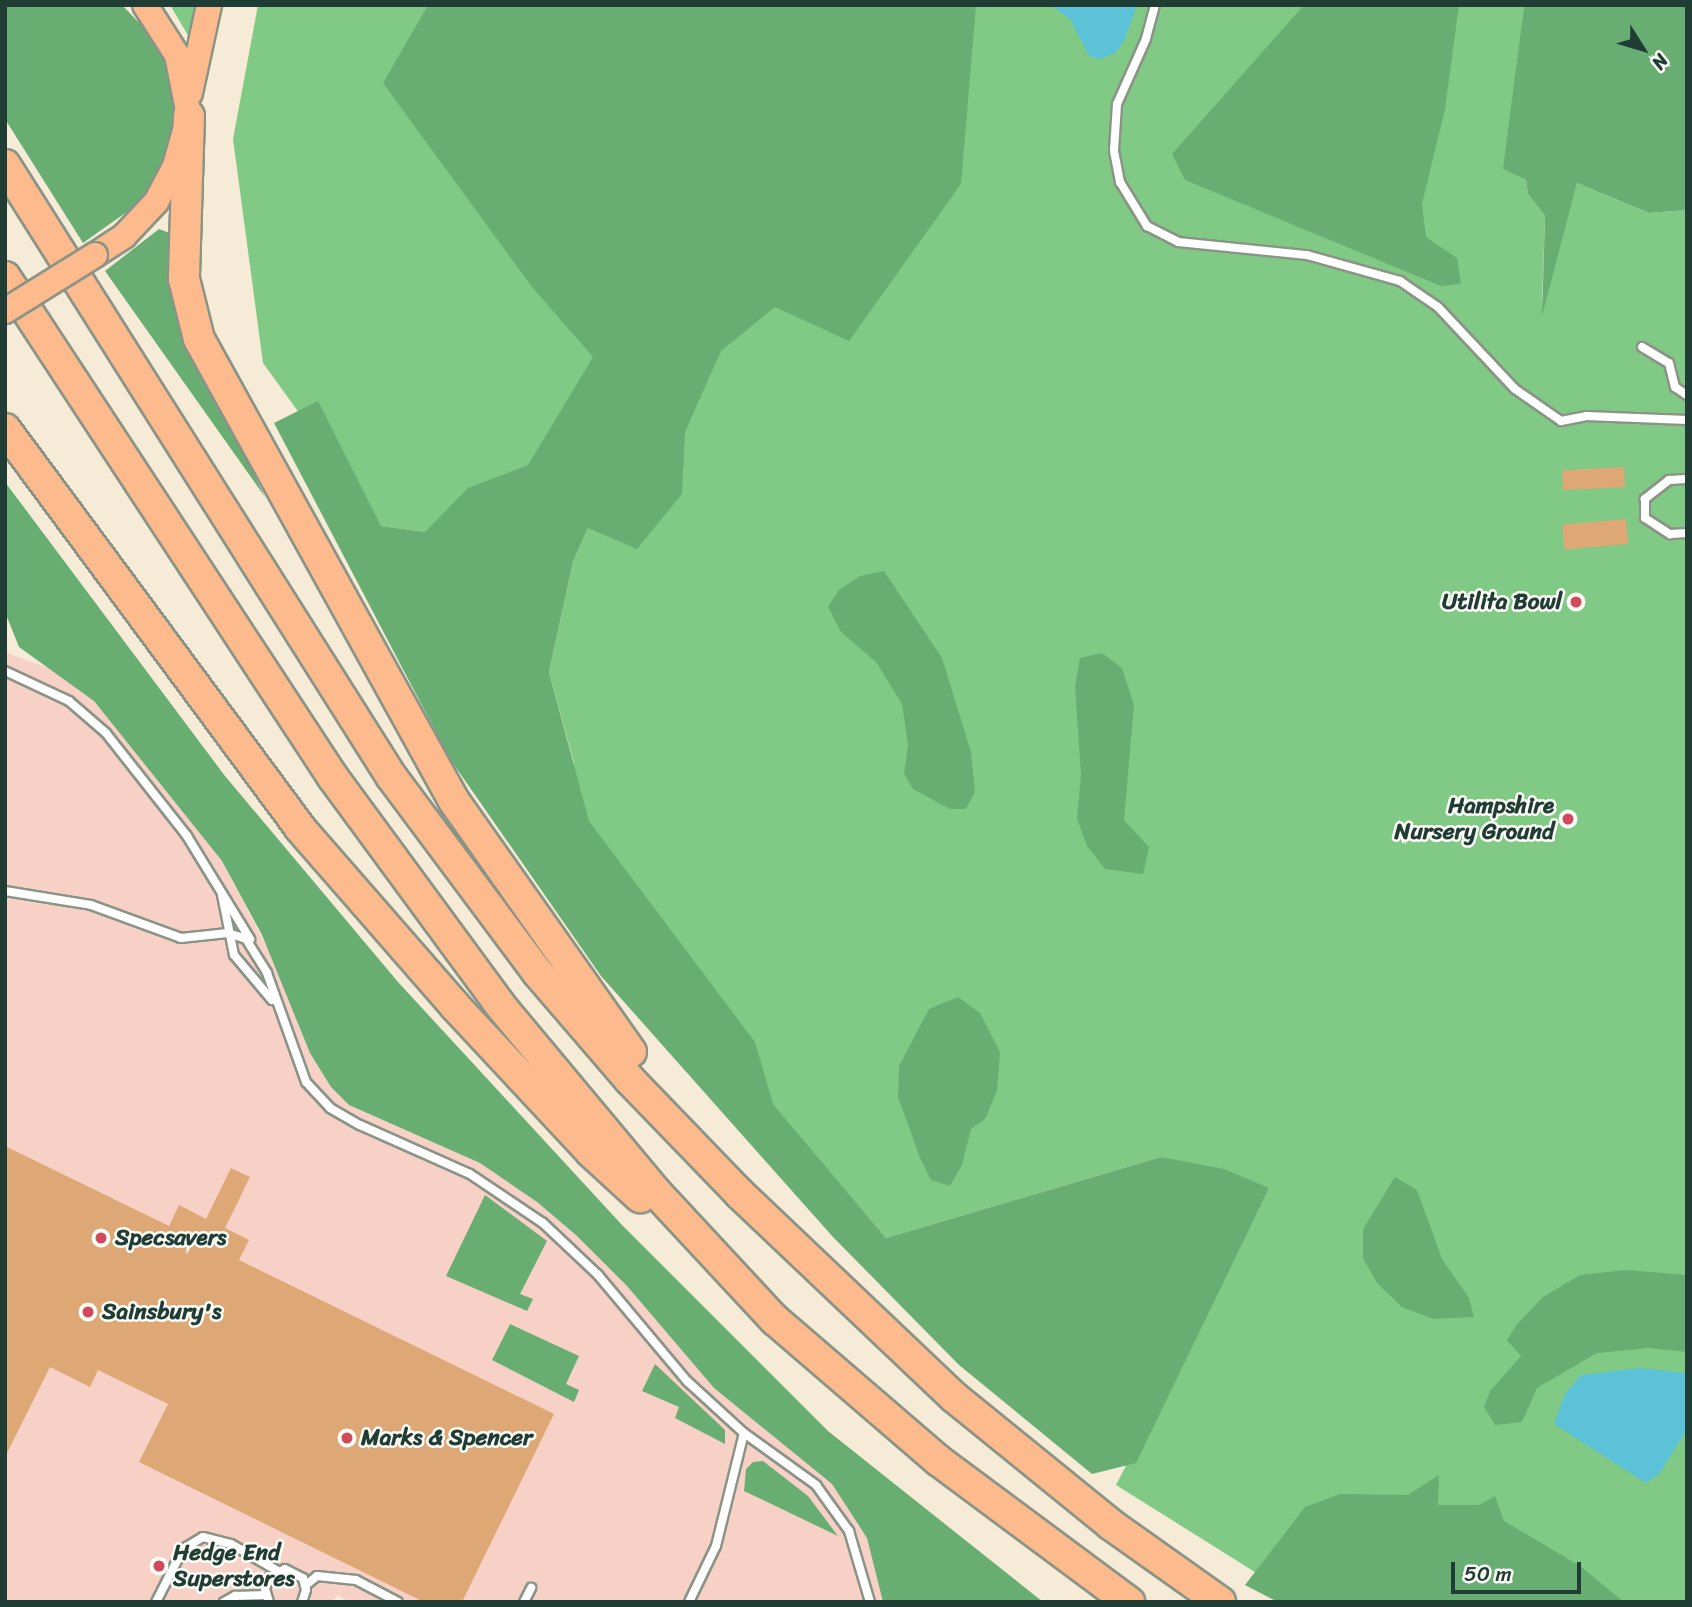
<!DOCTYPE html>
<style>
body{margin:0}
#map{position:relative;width:1692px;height:1607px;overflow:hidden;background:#f5ebd7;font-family:Sriracha,sans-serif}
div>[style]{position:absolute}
.built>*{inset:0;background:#f7d1c6}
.green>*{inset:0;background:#81ca86}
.forest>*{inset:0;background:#68ae73}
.water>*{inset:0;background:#5bc2d8}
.building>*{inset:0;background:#dea776;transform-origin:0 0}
.roads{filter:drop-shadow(2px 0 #8a9486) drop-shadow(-2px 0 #8a9486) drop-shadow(0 2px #8a9486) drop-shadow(0 -2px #8a9486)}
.lane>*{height:8px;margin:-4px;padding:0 4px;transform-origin:4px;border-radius:4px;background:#fff}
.primary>*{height:24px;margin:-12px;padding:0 12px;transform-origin:12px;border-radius:12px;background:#fcba8d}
.highway>*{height:30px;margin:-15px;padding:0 15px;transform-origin:15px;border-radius:15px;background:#fcba8d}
.bridges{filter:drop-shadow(2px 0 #8a9486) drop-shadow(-2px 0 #8a9486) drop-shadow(0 2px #8a9486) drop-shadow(0 -2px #8a9486)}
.primary-bridge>*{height:24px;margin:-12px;padding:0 12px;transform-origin:12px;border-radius:12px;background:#fcba8d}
.dots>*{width:19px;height:19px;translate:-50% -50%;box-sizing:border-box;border:4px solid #fdfcf7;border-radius:50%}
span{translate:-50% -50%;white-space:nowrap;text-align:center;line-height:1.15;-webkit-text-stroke:5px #fdfcf7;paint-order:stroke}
.poi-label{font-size:23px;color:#1f3d34;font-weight:700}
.right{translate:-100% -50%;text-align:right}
.left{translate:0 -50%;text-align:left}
.frame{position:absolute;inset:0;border:7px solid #1f3d34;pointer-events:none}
.north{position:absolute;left:1608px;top:14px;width:70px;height:70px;-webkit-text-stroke:5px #fdfcf7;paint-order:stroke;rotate:127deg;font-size:19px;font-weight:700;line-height:28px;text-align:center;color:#1f3d34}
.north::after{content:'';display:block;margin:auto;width:24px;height:32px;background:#1f3d34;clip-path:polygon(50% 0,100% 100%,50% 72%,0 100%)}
.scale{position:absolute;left:1451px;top:1562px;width:130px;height:32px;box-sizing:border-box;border:4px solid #1f3d34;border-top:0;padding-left:9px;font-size:21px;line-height:24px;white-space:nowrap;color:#1f3d34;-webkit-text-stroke:5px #fdfcf7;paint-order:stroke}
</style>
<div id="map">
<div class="built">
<div style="clip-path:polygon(5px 652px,61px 673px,94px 701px,222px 861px,349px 1105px,480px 1163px,537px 1202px,577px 1236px,627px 1286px,714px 1388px,832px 1484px,867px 1538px,883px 1602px,349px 1602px,338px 1595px,331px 1602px,5px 1602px)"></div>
</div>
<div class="green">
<div style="clip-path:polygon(170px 5px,197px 5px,189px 37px)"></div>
<div style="clip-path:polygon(258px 5px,1524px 5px,1504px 169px,1526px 180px,1528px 194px,1545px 216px,1542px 303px,1577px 183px,1649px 213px,1687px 210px,1687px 1602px,1582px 1602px,1478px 1505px,1437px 1505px,1274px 1584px,1116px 1485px,1269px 1188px,1161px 1157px,886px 1238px,531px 819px,574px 763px,549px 672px,573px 562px,588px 528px,425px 532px,381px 526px,263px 363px,233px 139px)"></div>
</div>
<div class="forest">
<div style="clip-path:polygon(5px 5px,122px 5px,147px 31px,164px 60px,176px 118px,161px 172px,145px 199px,83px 243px,5px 119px)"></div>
<div style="clip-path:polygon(428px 5px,976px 5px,961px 184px,849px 341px,775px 307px,721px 351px,685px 432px,682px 494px,637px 549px,588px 528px,573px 562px,549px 672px,589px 821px,755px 1042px,773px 1104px,886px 1238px,1161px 1157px,1224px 1169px,1269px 1188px,1136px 1463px,1092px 1474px,959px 1365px,833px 1237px,601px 976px,450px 759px,274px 423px,318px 401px,381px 526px,425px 532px,468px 488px,528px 465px,593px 357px,532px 287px,383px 83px)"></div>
<div style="clip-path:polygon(1304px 5px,1459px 5px,1445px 109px,1422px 204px,1426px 237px,1457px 258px,1461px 284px,1441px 286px,1185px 180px,1172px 154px)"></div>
<div style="clip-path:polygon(1524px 5px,1687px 5px,1687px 210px,1649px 213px,1577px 183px,1542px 316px,1545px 216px,1528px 194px,1526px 180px,1503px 169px)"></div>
<div style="clip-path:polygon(159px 229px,175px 235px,176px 314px,265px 497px,105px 271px)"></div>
<div style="clip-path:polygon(5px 482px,225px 776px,398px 982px,622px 1225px,828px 1431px,1043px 1602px,883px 1602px,867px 1538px,832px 1484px,714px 1388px,627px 1286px,577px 1236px,537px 1202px,480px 1163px,349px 1105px,331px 1087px,310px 1053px,262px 935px,222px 861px,94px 701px,19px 647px,5px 612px)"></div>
<div style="clip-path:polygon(884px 571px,942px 658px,971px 752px,975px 792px,966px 809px,950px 809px,913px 789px,904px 774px,908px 745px,902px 704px,876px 662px,841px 632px,828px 607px,839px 590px,860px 576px)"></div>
<div style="clip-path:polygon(1102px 653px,1122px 668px,1134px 705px,1124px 820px,1149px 847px,1143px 874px,1105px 869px,1087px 846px,1077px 819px,1081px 774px,1075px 687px,1080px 658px)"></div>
<div style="clip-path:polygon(958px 997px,980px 1013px,1000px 1052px,997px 1091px,985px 1119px,971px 1129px,962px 1165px,950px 1186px,931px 1180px,920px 1158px,898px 1097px,899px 1066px,929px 1009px)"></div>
<div style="clip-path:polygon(1395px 1177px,1417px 1190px,1442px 1259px,1469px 1298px,1474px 1317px,1433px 1319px,1402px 1307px,1377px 1283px,1363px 1258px,1363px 1229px)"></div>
<div style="clip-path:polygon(485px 1195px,547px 1241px,520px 1294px,533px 1299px,527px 1311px,446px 1276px)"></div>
<div style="clip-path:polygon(1626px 1270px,1687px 1275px,1687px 1352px,1649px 1348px,1597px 1353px,1537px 1388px,1522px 1422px,1495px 1425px,1484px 1407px,1490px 1391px,1521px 1356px,1507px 1340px,1517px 1324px,1543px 1297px,1580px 1275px)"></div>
<div style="clip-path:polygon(510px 1324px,579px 1356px,566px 1384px,579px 1390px,574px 1402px,492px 1360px)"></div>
<div style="clip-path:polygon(655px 1364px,725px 1430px,725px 1444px,675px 1418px,679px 1407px,642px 1391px)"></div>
<div style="clip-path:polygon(763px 1461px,808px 1496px,838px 1536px,744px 1491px,746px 1469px,753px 1462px)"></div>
<div style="clip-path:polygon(1439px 1475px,1438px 1505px,1479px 1505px,1495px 1496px,1504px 1521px,1580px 1566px,1624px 1602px,1278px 1602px,1245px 1585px,1305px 1507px,1340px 1494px,1408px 1495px)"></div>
</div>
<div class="water">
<div style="clip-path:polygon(1051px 5px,1137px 5px,1124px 41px,1115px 53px,1100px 59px,1089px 56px,1070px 19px)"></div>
<div style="clip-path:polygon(1640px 1368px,1687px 1373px,1687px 1429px,1660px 1473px,1646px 1483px,1554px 1424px,1565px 1394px,1581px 1375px)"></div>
</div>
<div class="building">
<div style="left:1624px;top:467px;width:20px;height:62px;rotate:87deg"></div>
<div style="left:1626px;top:519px;width:25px;height:64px;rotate:85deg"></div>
<div style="clip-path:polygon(5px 1146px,169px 1226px,179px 1205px,206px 1219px,231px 1168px,250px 1177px,225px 1228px,249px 1240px,239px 1260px,554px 1414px,462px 1602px,424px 1602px,139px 1462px,168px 1404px,98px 1370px,90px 1387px,50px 1367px,5px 1457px)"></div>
</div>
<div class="roads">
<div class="lane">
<div style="left:1155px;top:5px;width:35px;rotate:105deg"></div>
<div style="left:1146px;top:39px;width:71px;rotate:114deg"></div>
<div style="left:1117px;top:104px;width:47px;rotate:93.7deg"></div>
<div style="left:1114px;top:151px;width:32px;rotate:79deg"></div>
<div style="left:1120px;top:182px;width:52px;rotate:58.5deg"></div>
<div style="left:1147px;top:226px;width:35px;rotate:27deg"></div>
<div style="left:1178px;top:242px;width:130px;rotate:5.8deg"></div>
<div style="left:1307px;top:255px;width:97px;rotate:15.6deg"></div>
<div style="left:1400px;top:281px;width:46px;rotate:34.4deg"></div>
<div style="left:1438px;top:307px;width:112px;rotate:46.8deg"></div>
<div style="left:1515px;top:389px;width:56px;rotate:34.8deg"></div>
<div style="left:1561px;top:421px;width:25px;rotate:-11deg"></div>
<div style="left:1586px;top:416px;width:101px;rotate:2.3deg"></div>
<div style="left:1642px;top:347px;width:31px;rotate:31deg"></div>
<div style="left:1669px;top:363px;width:25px;rotate:76deg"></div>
<div style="left:1675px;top:387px;width:14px;rotate:34deg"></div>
<div style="left:1687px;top:479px;width:18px;rotate:177deg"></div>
<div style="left:1669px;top:480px;width:31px;rotate:142deg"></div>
<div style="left:1645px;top:499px;width:19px;rotate:90deg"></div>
<div style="left:1645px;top:518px;width:30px;rotate:33deg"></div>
<div style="left:1670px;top:534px;width:17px;rotate:-3deg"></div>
<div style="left:5px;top:671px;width:71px;rotate:25.1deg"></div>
<div style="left:69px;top:701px;width:49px;rotate:40.9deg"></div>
<div style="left:106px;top:733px;width:131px;rotate:51.8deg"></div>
<div style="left:187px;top:836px;width:121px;rotate:58.5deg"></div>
<div style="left:5px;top:891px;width:87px;rotate:9.2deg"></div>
<div style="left:91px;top:905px;width:96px;rotate:20.1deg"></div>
<div style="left:181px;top:938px;width:47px;rotate:-6.1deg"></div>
<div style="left:228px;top:933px;width:19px;rotate:18deg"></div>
<div style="left:246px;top:939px;width:40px;rotate:58deg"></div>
<div style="left:267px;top:973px;width:116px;rotate:70.3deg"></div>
<div style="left:306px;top:1082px;width:35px;rotate:47deg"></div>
<div style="left:330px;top:1108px;width:34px;rotate:30deg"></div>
<div style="left:360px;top:1125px;width:120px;rotate:24deg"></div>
<div style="left:470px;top:1174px;width:88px;rotate:33.9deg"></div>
<div style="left:543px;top:1223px;width:76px;rotate:43.4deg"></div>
<div style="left:598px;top:1275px;width:138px;rotate:50deg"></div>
<div style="left:687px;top:1381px;width:77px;rotate:42.4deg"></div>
<div style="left:744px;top:1433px;width:89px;rotate:35.8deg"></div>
<div style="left:816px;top:1485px;width:57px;rotate:54.3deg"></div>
<div style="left:849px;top:1531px;width:74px;rotate:73.5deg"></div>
<div style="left:222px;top:895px;width:61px;rotate:78.7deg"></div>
<div style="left:234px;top:955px;width:59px;rotate:49.8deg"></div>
<div style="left:306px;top:1585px;width:14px;rotate:-39deg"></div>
<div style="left:317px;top:1576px;width:39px;rotate:6deg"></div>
<div style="left:356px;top:1580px;width:47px;rotate:27.6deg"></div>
<div style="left:156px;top:1602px;width:59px;rotate:-63deg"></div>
<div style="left:183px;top:1549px;width:23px;rotate:-31deg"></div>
<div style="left:203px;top:1537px;width:29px;rotate:14deg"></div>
<div style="left:231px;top:1544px;width:54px;rotate:29.9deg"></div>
<div style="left:224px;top:1602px;width:13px;rotate:-29deg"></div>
<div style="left:235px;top:1596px;width:31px;rotate:-2deg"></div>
<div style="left:269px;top:1602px;width:14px;rotate:-107deg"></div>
<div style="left:265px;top:1589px;width:12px;rotate:-70deg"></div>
<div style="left:269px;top:1578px;width:18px;rotate:-29deg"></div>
<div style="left:285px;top:1569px;width:20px;rotate:27deg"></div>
<div style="left:303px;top:1578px;width:12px;rotate:76deg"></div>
<div style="left:306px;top:1590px;width:13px;rotate:108deg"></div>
<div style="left:524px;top:1602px;width:16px;rotate:-63deg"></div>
<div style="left:689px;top:1602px;width:62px;rotate:-64.3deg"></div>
<div style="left:716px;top:1546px;width:116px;rotate:-76.1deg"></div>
</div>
<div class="primary">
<div style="left:190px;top:93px;width:90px;rotate:-77.8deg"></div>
<div style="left:95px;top:255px;width:35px;rotate:-33deg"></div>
<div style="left:124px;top:236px;width:47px;rotate:-46.7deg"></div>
<div style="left:156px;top:202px;width:41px;rotate:-62.2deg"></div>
<div style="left:175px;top:166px;width:52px;rotate:-74.4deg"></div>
<div style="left:189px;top:116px;width:62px;rotate:-101.1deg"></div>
<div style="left:177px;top:55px;width:59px;rotate:-122.6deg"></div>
</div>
<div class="highway">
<div style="left:189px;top:116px;width:163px;rotate:91.8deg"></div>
<div style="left:184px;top:279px;width:62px;rotate:76deg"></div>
<div style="left:199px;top:339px;width:528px;rotate:61.1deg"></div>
<div style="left:454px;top:801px;width:307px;rotate:54.8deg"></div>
<div style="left:5px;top:165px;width:723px;rotate:57.72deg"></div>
<div style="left:391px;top:776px;width:244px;rotate:53.3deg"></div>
<div style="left:537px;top:972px;width:141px;rotate:49.3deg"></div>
<div style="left:629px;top:1079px;width:160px;rotate:46deg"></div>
<div style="left:740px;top:1194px;width:295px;rotate:43.5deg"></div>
<div style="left:954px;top:1397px;width:201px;rotate:39.1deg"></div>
<div style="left:1110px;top:1524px;width:135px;rotate:35.3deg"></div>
<div style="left:5px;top:277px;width:597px;rotate:56.76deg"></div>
<div style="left:332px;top:776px;width:284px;rotate:53.7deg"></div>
<div style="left:500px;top:1005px;width:241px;rotate:50.2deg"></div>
<div style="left:654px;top:1190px;width:178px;rotate:47.1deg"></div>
<div style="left:775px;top:1320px;width:216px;rotate:40.7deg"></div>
<div style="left:939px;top:1461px;width:237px;rotate:36.6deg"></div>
<div style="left:5px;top:429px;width:495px;rotate:53.5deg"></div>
<div style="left:299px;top:827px;width:237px;rotate:48.9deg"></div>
<div style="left:455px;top:1006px;width:200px;rotate:47deg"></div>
<div style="left:591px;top:1152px;width:67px;rotate:42.6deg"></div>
</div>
</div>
<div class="bridges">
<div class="primary-bridge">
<div style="left:5px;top:311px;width:106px;rotate:-31.9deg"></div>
</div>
</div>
<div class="dots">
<div style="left:1576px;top:602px;background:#d1495b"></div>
<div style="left:1568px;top:819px;background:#d1495b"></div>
<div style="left:101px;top:1238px;background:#d1495b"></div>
<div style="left:88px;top:1312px;background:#d1495b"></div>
<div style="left:347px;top:1438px;background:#d1495b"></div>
<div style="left:159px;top:1566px;background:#d1495b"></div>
</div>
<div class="poi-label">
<span class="right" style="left:1562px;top:602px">Utilita Bowl</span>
<span class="right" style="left:1554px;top:819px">Hampshire<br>Nursery Ground</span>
<span class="left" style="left:115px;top:1238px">Specsavers</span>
<span class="left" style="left:102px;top:1312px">Sainsbury's</span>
<span class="left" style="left:361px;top:1438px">Marks &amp; Spencer</span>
<span class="left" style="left:173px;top:1566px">Hedge End<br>Superstores</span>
</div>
<div class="frame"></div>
<div class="north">N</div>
<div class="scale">50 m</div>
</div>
